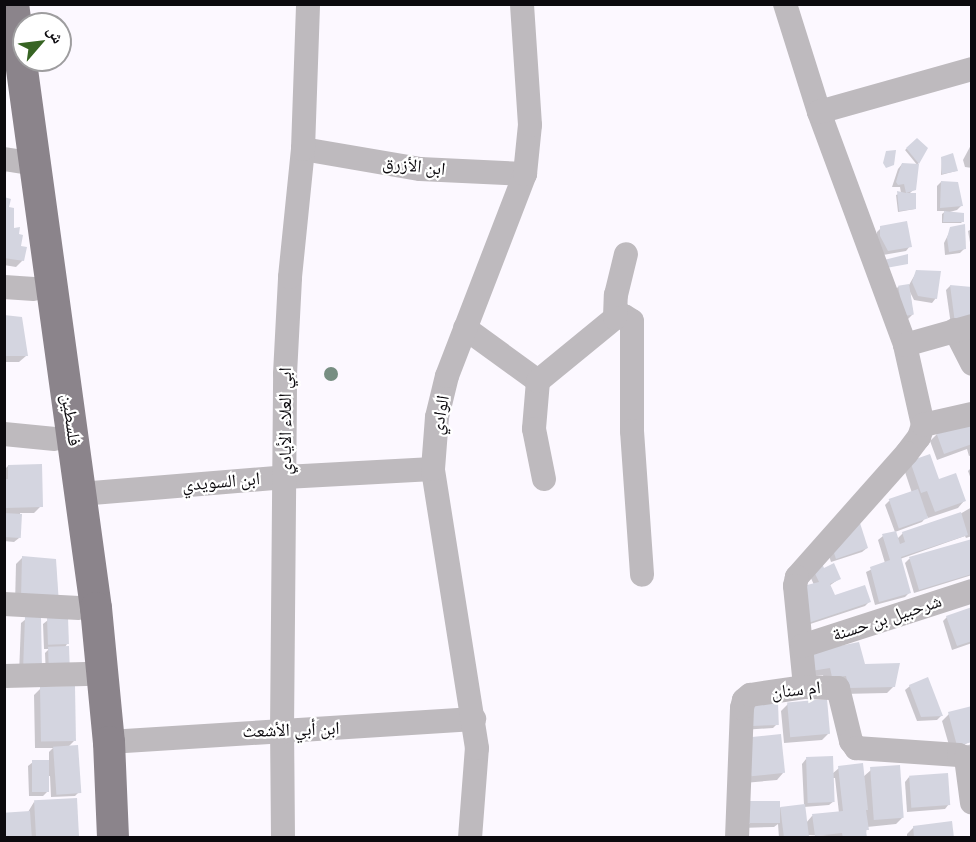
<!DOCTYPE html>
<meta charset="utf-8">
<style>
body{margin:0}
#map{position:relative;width:976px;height:842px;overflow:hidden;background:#fcf8ff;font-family:"IBM Plex Sans","Noto Naskh Arabic",sans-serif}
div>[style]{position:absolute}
.shadow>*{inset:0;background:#0003}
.building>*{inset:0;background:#d4d5e0;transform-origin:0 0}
.minor>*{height:24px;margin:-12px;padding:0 12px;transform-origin:12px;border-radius:12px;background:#bebabe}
.major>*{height:32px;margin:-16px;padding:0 16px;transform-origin:16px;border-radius:16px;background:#8b848b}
.trees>*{width:14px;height:14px;margin:-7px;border-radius:50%;background:#778e82}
span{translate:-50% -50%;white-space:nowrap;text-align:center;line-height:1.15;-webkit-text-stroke:4.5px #fff;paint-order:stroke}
.street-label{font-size:18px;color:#0c0a0e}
.frame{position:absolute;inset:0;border:6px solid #0c0a0e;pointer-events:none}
.north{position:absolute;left:12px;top:12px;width:60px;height:60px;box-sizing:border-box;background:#fff;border:2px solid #9e9d9f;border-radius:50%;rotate:62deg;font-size:16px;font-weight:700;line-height:24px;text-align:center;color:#0c0a0e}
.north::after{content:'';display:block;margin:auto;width:21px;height:27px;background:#376423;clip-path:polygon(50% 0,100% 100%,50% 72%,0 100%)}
</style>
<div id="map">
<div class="shadow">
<div style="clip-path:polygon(917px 140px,926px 149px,918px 164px,914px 189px,909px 194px,915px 209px,898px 212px,896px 195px,901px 193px,900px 187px,892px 187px,898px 169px,902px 164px,918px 166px,905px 150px)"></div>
<div style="clip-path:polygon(972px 143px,972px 168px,965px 167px,963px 160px)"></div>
<div style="clip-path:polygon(942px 158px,956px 171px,941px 175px)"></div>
<div style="clip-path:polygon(4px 164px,7px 165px,4px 193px)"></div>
<div style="clip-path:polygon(941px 182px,961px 206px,957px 210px,946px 213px,963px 221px,961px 223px,942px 223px,942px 214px,946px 211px,937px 211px,937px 186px)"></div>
<div style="clip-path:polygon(4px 199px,23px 260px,16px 267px,4px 265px)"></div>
<div style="clip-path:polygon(881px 228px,910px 246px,906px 251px,883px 255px,876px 241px,877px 232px)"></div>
<div style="clip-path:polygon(951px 229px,965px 248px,960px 253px,945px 255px,944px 243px)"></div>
<div style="clip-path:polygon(972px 229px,972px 248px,971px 248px,968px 231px)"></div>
<div style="clip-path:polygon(917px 271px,936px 298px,932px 303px,914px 300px,910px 292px,913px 314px,908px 319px,899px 320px,894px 291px,898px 287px,909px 285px)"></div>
<div style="clip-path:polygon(950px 286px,972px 288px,972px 315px,951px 325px,946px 290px)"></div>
<div style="clip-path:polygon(4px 316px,26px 356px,19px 362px,4px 362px)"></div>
<div style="clip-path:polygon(972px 421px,972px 455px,969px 456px,967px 449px,937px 460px,930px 441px,937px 434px)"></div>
<div style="clip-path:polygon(910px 462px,964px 501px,958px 508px,928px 518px,927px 516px,922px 522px,895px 532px,885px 505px,889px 501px,912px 493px,904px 469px)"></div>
<div style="clip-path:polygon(8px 466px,41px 506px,34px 513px,20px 513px,19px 538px,14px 542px,4px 541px,4px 470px)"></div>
<div style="clip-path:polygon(972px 467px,972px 482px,968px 471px)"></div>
<div style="clip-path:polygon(972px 507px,972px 536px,966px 538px,965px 536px,900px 559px,909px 593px,905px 597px,875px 605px,866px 572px,885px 563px,878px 540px,883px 536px,897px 539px,903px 533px,960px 514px)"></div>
<div style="clip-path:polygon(972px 541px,972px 575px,914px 593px,905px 563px,909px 559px)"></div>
<div style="clip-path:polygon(867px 548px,862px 552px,831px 562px,827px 549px)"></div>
<div style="clip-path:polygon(23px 557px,54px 560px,15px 604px,16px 564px)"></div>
<div style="clip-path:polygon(807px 569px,823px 570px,839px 579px,829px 586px,834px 596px,869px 602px,865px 606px,798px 628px,814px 585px)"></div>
<div style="clip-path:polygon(4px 570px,6px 570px,4px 592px)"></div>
<div style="clip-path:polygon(972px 609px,972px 643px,952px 650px,943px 621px,947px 617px)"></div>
<div style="clip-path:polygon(26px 619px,41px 669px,19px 674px,21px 623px)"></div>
<div style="clip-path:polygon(48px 620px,67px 644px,46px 678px,45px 653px,49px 649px,44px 649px,43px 624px)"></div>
<div style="clip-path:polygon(802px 661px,864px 665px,894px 686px,887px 693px,842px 694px,825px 683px,823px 675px,804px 677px)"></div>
<div style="clip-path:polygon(910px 686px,941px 716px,937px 720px,917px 721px,905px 690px)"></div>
<div style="clip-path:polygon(41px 688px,74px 741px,68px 747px,79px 792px,75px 796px,51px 797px,50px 776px,47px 776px,48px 791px,43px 796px,29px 796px,28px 766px,33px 762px,49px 761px,49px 752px,53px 748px,35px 748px,34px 695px)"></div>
<div style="clip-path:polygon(776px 703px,777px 724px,773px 728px,742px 730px)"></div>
<div style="clip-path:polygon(788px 704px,829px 733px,822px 740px,784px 743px,781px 711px)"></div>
<div style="clip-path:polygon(949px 714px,972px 741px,951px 750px,972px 744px,972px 746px,951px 752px,942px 721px)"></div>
<div style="clip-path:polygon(747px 738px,783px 773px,777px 780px,744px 783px)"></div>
<div style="clip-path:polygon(evenodd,806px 759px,832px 774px,839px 768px,863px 777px,871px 770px,903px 817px,896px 824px,867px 827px,865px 838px,810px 835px,779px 838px,778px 824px,774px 827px,741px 828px,778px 808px,804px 805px,802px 764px,806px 759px,832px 778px,835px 778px,839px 813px,812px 816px,806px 823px,804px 807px,829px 805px,834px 801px,832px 778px)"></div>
<div style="clip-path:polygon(909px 777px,949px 804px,945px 809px,907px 812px,905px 782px)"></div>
<div style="clip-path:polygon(34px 802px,78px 837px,4px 838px,4px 814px,28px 812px)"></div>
<div style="clip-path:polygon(914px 827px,952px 838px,907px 838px,907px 834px)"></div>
</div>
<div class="building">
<div style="clip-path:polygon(917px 138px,928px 148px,919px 164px,916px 190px,906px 193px,916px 193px,916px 209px,899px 211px,897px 191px,906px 193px,904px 184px,898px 185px,896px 182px,898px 175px,902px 163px,919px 164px,906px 148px)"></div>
<div style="clip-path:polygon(896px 150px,894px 165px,886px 168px,883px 163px,886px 151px)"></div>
<div style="clip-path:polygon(953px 153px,958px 171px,942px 174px,941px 157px)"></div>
<div style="clip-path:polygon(941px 181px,958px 182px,963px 206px,940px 208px)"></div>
<div style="clip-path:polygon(4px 197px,11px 199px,9px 207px,14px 208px,14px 228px,20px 227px,19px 234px,23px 235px,21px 246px,27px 247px,24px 261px,4px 258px)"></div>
<div style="clip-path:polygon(944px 211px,964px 213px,964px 222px,943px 222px)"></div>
<div style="clip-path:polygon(907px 221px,912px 247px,888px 251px,880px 236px,880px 226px)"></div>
<div style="clip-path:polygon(965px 224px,966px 249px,949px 252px,947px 238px,950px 227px)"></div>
<div style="clip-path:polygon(908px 254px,908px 264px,886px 268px,884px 260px)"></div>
<div style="clip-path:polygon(916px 270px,941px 271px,937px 299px,918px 296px,912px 282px)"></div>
<div style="left:909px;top:284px;width:31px;height:11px;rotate:81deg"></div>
<div style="clip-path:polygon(950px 285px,972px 287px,972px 314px,955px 323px)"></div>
<div style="clip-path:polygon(4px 315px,22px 317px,28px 356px,4px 356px)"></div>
<div style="clip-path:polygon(972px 420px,972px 444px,944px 454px,936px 432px)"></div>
<div style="clip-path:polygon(930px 454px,939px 479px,956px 473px,966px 501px,935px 512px,927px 491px,921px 493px,910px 461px)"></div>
<div style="clip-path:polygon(42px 464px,43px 507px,5px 508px,4px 479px,8px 479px,8px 465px)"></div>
<div style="left:918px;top:489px;width:31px;height:31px;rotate:71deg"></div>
<div style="clip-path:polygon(961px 512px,968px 535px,901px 557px,911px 593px,879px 602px,870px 567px,890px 560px,882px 534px,896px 531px,900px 544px,905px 542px,902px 532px)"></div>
<div style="left:4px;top:513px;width:18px;height:24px;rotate:3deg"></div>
<div style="clip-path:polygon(860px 523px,868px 548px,836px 559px,831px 544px)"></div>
<div style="clip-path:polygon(972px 539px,972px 574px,919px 590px,909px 557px)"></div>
<div style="clip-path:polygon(22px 556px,56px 559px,59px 604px,21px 598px)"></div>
<div style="clip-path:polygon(820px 559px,824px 568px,834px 563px,841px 579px,830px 584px,835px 595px,865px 585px,871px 602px,802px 625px,799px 587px,819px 582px,810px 563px)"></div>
<div style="clip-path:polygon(972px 607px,972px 641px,957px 646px,946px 616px)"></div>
<div style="clip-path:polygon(25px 617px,41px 617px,42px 670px,23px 670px)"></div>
<div style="left:68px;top:617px;width:27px;height:21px;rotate:88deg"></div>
<div style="clip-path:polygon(859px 642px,865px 664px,900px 663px,895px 687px,849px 688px,846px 676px,832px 677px,830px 668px,811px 671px,809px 652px)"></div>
<div style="left:69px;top:646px;width:27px;height:21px;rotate:88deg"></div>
<div style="clip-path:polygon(928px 677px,943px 716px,921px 717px,909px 685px)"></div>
<div style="left:75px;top:686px;width:55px;height:35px;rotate:89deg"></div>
<div style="left:827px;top:699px;width:35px;height:40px;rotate:85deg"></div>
<div style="left:778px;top:702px;width:23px;height:34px;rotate:88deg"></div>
<div style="clip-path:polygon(972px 706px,972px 742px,957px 746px,948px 712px)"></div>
<div style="left:781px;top:734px;width:39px;height:34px;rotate:84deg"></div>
<div style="left:78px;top:745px;width:48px;height:25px;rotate:86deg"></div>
<div style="left:833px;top:756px;width:46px;height:27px;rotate:88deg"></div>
<div style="left:32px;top:760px;width:17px;height:32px"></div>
<div style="clip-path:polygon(863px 763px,868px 810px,866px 810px,869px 830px,866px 830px,867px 838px,843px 838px,842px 833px,815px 836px,812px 814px,843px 811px,838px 766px)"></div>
<div style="left:900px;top:765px;width:53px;height:30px;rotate:86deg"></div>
<div style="left:948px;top:773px;width:32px;height:39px;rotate:86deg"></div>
<div style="left:77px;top:798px;width:39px;height:43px;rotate:87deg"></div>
<div style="left:780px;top:801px;width:22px;height:36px;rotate:90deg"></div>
<div style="left:805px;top:804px;width:34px;height:25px;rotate:83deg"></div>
<div style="left:30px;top:811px;width:26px;height:26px;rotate:86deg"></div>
<div style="clip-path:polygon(952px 821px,954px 838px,914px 838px,913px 826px)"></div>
</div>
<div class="minor">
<div style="left:785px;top:4px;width:113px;rotate:72.5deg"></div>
<div style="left:819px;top:112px;width:248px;rotate:69.7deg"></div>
<div style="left:905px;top:345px;width:82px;rotate:77.3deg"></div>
<div style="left:923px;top:425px;width:13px;rotate:108deg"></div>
<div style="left:919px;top:437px;width:20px;rotate:127deg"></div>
<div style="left:907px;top:453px;width:166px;rotate:131.6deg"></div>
<div style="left:797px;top:577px;width:9px;rotate:103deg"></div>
<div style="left:795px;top:586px;width:101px;rotate:84.3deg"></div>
<div style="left:819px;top:112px;width:159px;rotate:-15.7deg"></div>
<div style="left:303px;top:149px;width:119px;rotate:9.7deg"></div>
<div style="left:420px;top:169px;width:105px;rotate:2.7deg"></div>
<div style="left:4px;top:159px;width:30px;rotate:9deg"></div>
<div style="left:4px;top:287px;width:30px;rotate:4deg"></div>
<div style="left:615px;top:318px;width:9px;rotate:-13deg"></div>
<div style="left:624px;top:316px;width:9px;rotate:32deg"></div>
<div style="left:632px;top:321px;width:110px;rotate:90deg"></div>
<div style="left:632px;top:431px;width:144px;rotate:86deg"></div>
<div style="left:465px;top:328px;width:90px;rotate:36deg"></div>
<div style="left:538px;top:381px;width:48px;rotate:94.8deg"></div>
<div style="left:534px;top:429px;width:51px;rotate:78.7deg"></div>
<div style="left:955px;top:330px;width:38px;rotate:63deg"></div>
<div style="left:905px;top:345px;width:70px;rotate:-15.8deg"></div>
<div style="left:538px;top:381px;width:99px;rotate:-39.3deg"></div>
<div style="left:615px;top:318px;width:23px;rotate:-88deg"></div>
<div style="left:616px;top:295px;width:42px;rotate:-76.3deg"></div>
<div style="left:923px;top:425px;width:50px;rotate:-12.7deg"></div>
<div style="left:4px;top:434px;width:51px;rotate:5.6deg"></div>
<div style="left:80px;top:494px;width:206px;rotate:-4.7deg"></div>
<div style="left:285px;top:477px;width:148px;rotate:-3.1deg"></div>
<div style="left:4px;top:604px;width:75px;rotate:3.1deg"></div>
<div style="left:802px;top:646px;width:179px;rotate:-17.9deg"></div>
<div style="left:4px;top:676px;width:82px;rotate:-1.4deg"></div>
<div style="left:109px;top:742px;width:366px;rotate:-3.6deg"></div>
<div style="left:283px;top:838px;width:106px;rotate:-90.5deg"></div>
<div style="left:282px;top:732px;width:358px;rotate:-89.5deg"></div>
<div style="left:285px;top:374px;width:97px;rotate:-87deg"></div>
<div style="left:290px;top:277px;width:129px;rotate:-84.2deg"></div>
<div style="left:303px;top:149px;width:145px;rotate:-88deg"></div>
<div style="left:470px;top:838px;width:90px;rotate:-85.6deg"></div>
<div style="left:477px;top:748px;width:282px;rotate:-99deg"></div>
<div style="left:433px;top:469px;width:52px;rotate:-85.6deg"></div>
<div style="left:437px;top:417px;width:42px;rotate:-76.3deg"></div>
<div style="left:447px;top:376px;width:217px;rotate:-68.9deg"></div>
<div style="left:525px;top:174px;width:49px;rotate:-84.2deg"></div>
<div style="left:530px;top:125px;width:121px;rotate:-93.8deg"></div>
<div style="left:737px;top:838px;width:130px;rotate:-87.8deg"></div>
<div style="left:742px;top:708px;width:8px;rotate:-76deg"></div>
<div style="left:744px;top:700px;width:8px;rotate:-40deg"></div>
<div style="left:750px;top:695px;width:56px;rotate:-8.3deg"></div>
<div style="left:805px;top:687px;width:33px;rotate:2deg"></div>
<div style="left:838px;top:688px;width:55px;rotate:76.2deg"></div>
<div style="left:851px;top:741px;width:9px;rotate:54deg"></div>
<div style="left:856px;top:748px;width:103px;rotate:3.9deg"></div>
<div style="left:959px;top:755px;width:8px;rotate:23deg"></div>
<div style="left:966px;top:758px;width:45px;rotate:82.4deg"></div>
</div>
<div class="major">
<div style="left:13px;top:4px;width:610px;rotate:82.18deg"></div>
<div style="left:96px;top:608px;width:135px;rotate:84.5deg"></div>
<div style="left:109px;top:742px;width:96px;rotate:87.6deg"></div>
</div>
<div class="trees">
<div style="left:331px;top:374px"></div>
</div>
<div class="street-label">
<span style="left:414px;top:166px;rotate:6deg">ابن الأزرق</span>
<span style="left:440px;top:415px;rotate:-80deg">الوادي</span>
<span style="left:71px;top:420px;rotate:82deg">فلسطين</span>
<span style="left:285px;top:421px;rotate:-90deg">ابي العلاء الأيادي</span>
<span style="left:221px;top:482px;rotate:-5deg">ابن السويدي</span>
<span style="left:887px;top:618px;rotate:-18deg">شرحبيل بن حسنة</span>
<span style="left:796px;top:690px;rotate:-6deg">ام سنان</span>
<span style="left:291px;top:730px;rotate:-2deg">ابن أبي الأشعث</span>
</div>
<div class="frame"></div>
<div class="north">ش</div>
</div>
